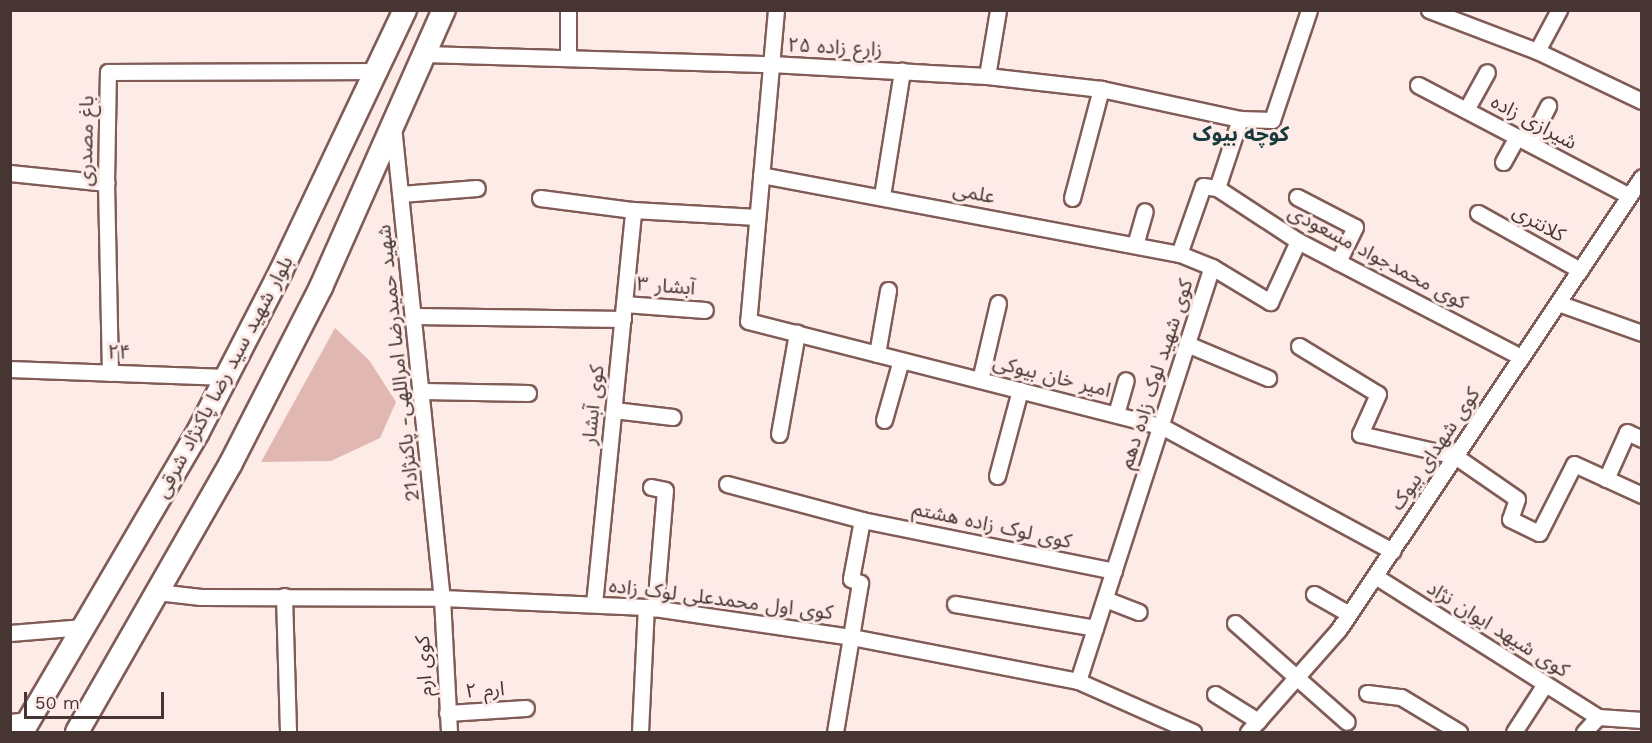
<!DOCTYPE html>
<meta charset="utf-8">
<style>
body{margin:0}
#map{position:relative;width:1652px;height:743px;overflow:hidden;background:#fdebe8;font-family:"Work Sans","Noto Sans Arabic",sans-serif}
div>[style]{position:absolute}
.building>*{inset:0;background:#e1b7b1}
.roads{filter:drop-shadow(2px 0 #815c57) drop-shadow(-2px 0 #815c57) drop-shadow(0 2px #815c57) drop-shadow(0 -2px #815c57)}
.street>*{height:15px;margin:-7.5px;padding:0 7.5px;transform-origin:7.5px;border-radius:7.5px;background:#fff}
.primary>*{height:22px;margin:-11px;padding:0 11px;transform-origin:11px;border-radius:11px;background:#fff}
span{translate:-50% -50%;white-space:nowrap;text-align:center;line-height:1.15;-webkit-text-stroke:6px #fdebe8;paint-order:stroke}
.street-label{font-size:20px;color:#463533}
.neighbourhood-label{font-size:21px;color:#173a3c;font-weight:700}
.frame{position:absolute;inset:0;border:12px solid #463533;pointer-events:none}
.scale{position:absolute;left:24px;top:692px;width:140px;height:27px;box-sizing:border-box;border:3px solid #463533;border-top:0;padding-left:8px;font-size:18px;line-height:21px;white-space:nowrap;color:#463533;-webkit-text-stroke:4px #fdebe8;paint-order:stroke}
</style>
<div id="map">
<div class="building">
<div style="clip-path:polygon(335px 328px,369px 360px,396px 402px,380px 438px,331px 461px,261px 462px)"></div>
</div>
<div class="roads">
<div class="street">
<div style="left:776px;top:10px;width:312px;rotate:95.1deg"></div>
<div style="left:748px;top:321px;width:426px;rotate:14.3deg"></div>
<div style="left:1161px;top:426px;width:263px;rotate:28.4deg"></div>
<div style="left:1429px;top:10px;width:116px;rotate:20.8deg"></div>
<div style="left:1537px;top:51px;width:116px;rotate:25.5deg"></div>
<div style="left:1537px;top:51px;width:47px;rotate:-61.8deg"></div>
<div style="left:424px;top:54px;width:347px;rotate:1.7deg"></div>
<div style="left:771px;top:64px;width:216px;rotate:3.2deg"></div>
<div style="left:987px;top:76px;width:115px;rotate:6.5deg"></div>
<div style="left:1101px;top:89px;width:142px;rotate:12.2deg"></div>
<div style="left:568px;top:58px;width:48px;rotate:-90deg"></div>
<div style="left:987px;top:76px;width:67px;rotate:-80.5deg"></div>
<div style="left:1418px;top:85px;width:238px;rotate:27.7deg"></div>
<div style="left:1466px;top:110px;width:43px;rotate:-61.1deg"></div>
<div style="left:393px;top:126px;width:475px;rotate:84.1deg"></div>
<div style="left:442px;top:598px;width:134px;rotate:87deg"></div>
<div style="left:1529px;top:143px;width:42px;rotate:-62.8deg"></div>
<div style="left:1503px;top:162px;width:29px;rotate:-61deg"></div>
<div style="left:10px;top:173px;width:97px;rotate:5.9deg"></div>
<div style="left:761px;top:175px;width:425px;rotate:10.7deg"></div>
<div style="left:1217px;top:188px;width:97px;rotate:33.2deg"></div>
<div style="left:1298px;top:241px;width:251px;rotate:27.5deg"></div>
<div style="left:401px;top:194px;width:76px;rotate:-4.5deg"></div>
<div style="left:882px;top:196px;width:127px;rotate:-80.9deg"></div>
<div style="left:1297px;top:197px;width:65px;rotate:27.3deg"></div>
<div style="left:1355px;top:227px;width:39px;rotate:116deg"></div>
<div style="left:540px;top:198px;width:94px;rotate:7.4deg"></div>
<div style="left:633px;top:210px;width:124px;rotate:3.2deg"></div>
<div style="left:1072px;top:198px;width:113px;rotate:-75.1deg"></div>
<div style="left:1478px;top:213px;width:117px;rotate:29.2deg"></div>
<div style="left:1135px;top:245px;width:35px;rotate:-74deg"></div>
<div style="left:1212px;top:267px;width:68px;rotate:31.1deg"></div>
<div style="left:1270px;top:302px;width:67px;rotate:-65.3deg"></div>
<div style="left:1558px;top:303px;width:89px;rotate:19.7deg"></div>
<div style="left:624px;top:304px;width:81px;rotate:4.2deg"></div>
<div style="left:415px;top:316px;width:208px;rotate:0.8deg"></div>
<div style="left:1187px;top:344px;width:88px;rotate:22.8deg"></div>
<div style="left:1299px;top:346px;width:92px;rotate:31.3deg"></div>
<div style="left:1378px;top:394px;width:44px;rotate:114.2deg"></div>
<div style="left:1360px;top:434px;width:98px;rotate:13deg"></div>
<div style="left:1455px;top:456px;width:75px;rotate:34.7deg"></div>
<div style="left:1517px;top:499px;width:21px;rotate:109deg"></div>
<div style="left:1510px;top:519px;width:32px;rotate:26deg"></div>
<div style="left:1539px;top:533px;width:77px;rotate:-63.1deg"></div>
<div style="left:1574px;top:464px;width:75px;rotate:24.5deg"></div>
<div style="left:877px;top:354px;width:65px;rotate:-80.2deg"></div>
<div style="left:10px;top:369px;width:216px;rotate:2.1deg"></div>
<div style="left:110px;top:373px;width:190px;rotate:-91.2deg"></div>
<div style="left:106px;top:183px;width:111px;rotate:-89deg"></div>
<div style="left:108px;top:72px;width:271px;rotate:-0.2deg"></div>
<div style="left:980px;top:380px;width:79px;rotate:-76.8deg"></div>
<div style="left:423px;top:391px;width:105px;rotate:1.1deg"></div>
<div style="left:614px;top:410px;width:59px;rotate:6.8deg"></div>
<div style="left:1116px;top:414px;width:35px;rotate:-74deg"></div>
<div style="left:884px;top:420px;width:62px;rotate:-74.2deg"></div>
<div style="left:779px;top:434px;width:103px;rotate:-79.9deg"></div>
<div style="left:997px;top:476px;width:89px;rotate:-75deg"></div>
<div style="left:1606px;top:479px;width:51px;rotate:-65.9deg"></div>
<div style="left:1627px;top:432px;width:17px;rotate:25deg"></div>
<div style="left:727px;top:484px;width:140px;rotate:14.9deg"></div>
<div style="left:862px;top:520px;width:60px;rotate:100.6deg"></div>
<div style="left:851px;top:579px;width:10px;rotate:24deg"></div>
<div style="left:860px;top:583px;width:151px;rotate:99.5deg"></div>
<div style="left:651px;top:487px;width:14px;rotate:12deg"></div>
<div style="left:665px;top:490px;width:119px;rotate:94.8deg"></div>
<div style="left:862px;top:520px;width:257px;rotate:11.4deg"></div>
<div style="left:1375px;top:576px;width:264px;rotate:32.3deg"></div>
<div style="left:157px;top:592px;width:44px;rotate:6.5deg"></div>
<div style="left:201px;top:597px;width:241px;rotate:0.2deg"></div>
<div style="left:442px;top:598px;width:204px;rotate:2.5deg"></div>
<div style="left:646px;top:607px;width:208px;rotate:8.3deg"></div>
<div style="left:852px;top:637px;width:230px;rotate:11deg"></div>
<div style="left:1078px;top:681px;width:126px;rotate:23.9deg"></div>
<div style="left:1314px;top:594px;width:40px;rotate:29.7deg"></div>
<div style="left:284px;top:596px;width:136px;rotate:88.3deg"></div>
<div style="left:1105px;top:599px;width:36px;rotate:21deg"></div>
<div style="left:594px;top:604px;width:396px;rotate:-84.3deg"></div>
<div style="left:955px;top:604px;width:142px;rotate:9.7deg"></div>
<div style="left:1235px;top:623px;width:149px;rotate:41.5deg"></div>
<div style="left:10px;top:633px;width:74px;rotate:-4.6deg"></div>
<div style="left:1078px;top:681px;width:435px;rotate:-72.1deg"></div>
<div style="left:1212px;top:267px;width:35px;rotate:-158deg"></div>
<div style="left:1179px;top:254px;width:72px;rotate:-70.6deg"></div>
<div style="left:1203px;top:186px;width:14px;rotate:8deg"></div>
<div style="left:1217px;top:188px;width:73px;rotate:-71.6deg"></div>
<div style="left:1240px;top:119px;width:32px;rotate:2deg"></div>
<div style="left:1272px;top:120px;width:116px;rotate:-71.4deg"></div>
<div style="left:1367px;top:693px;width:34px;rotate:7deg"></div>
<div style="left:1401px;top:697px;width:68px;rotate:31.1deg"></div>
<div style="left:1215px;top:694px;width:51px;rotate:32.1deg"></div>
<div style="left:447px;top:713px;width:79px;rotate:-3.6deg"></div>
<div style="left:10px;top:722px;width:20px;rotate:-6deg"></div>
<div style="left:640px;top:732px;width:125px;rotate:-87.3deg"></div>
<div style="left:1248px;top:732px;width:137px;rotate:-48.5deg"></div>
<div style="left:1339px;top:629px;width:544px;rotate:-56.16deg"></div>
<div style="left:1514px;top:732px;width:57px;rotate:-57.1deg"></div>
<div style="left:1584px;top:732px;width:21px;rotate:-47deg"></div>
<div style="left:1598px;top:717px;width:44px;rotate:3.9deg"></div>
</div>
<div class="primary">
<div style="left:22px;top:732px;width:348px;rotate:-59.6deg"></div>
<div style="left:198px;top:432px;width:181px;rotate:-62.7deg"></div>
<div style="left:281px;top:271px;width:289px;rotate:-64.6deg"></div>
<div style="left:77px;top:732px;width:310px;rotate:-60.2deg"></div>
<div style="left:231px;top:463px;width:198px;rotate:-62.9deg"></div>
<div style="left:321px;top:287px;width:303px;rotate:-66.1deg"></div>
</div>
</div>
<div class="street-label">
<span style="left:835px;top:47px;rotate:3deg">زارع زاده ۲۵</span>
<span style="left:1534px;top:122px;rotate:28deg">شیرازی زاده</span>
<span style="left:86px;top:141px;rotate:-89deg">باغ مصدری</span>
<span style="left:974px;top:193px;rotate:11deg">علمی</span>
<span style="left:1539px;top:223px;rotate:29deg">کلانتری</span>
<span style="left:1378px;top:257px;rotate:28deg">کوی محمدجواد مسعودی</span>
<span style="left:666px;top:286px;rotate:4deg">آبشار ۳</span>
<span style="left:119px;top:352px;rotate:2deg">۲۴</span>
<span style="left:398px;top:363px;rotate:-96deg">شهید حمیدرضا امراللهی- پاکنژاد21</span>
<span style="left:1156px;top:374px;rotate:-72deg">کوی شهید لوک زاده دهم</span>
<span style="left:1052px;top:376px;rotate:14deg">امیر خان بیوکی</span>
<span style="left:224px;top:377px;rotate:-62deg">بلوار شهید سید رضا پاکنژاد شرقی</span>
<span style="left:593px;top:405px;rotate:-84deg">کوی آبشار</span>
<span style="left:1435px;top:449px;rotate:-56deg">کوی شهدای بیوک</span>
<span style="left:992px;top:525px;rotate:12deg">کوی لوک زاده هشتم</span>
<span style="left:721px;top:599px;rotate:7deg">کوی اول محمدعلی لوک زاده</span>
<span style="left:1498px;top:629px;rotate:32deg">کوی شیهد ایوان نژاد</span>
<span style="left:424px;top:666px;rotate:-93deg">کوی ارم</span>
<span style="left:485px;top:690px;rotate:-4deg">ارم ۲</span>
</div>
<div class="neighbourhood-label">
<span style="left:1241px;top:134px">کوچه بیوک</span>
</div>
<div class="frame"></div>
<div class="scale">50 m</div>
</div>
